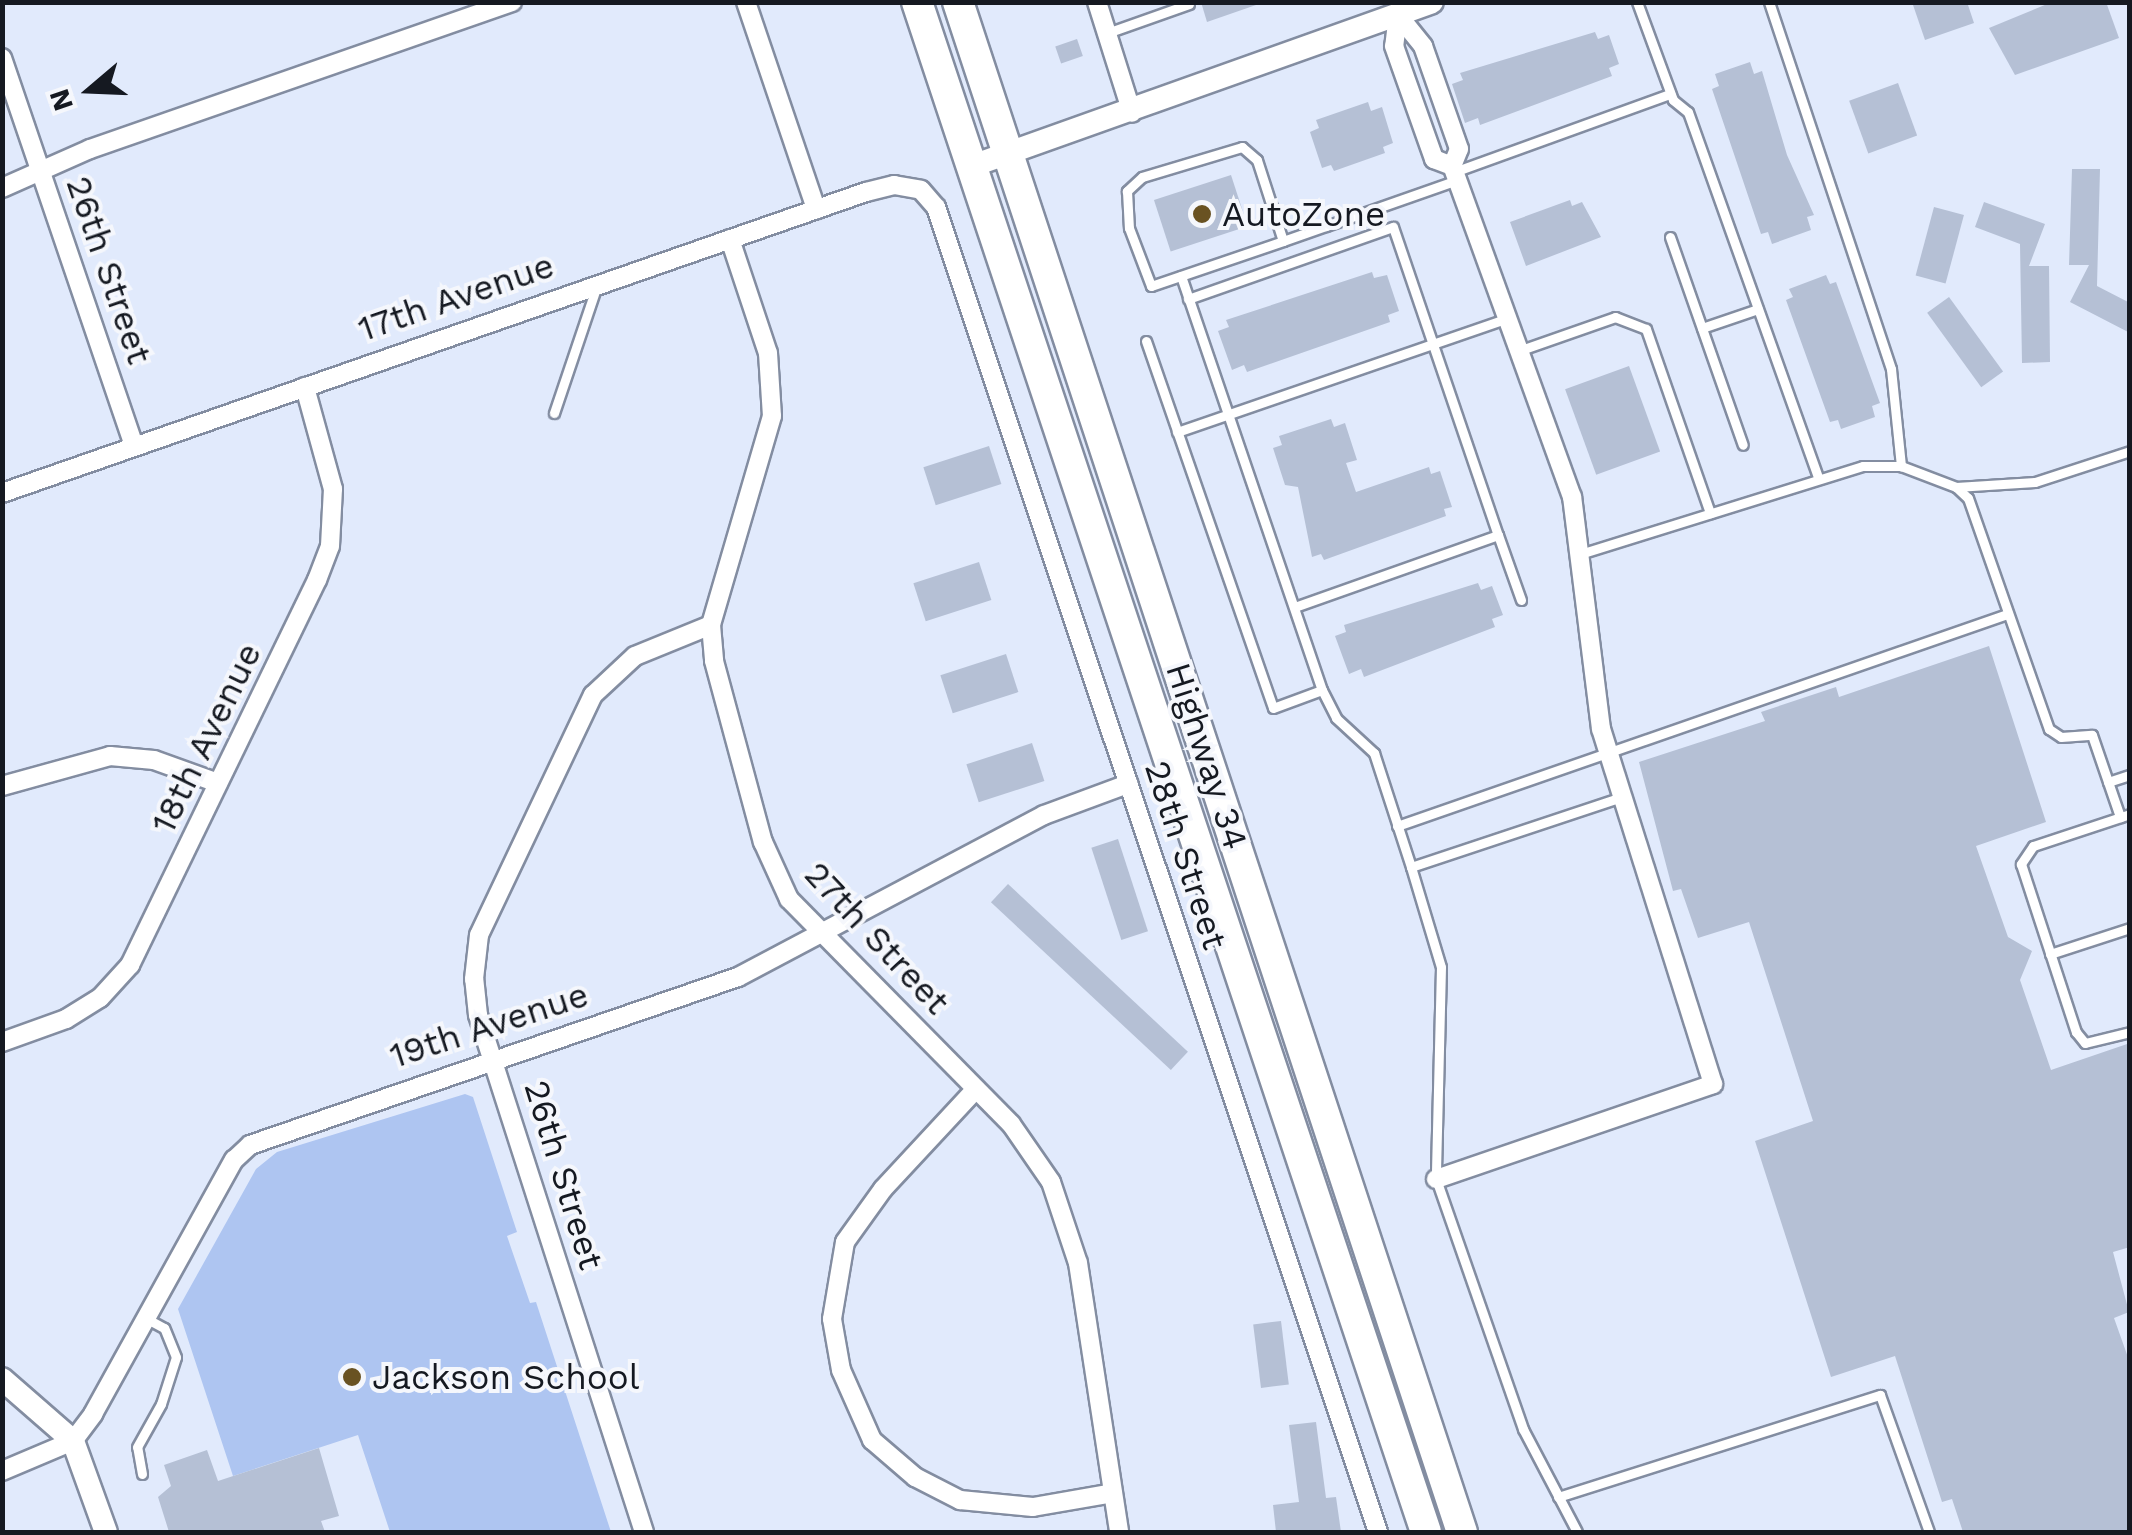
<!DOCTYPE html>
<html>
<head>
<meta charset="utf-8">
<style>
  body { margin:0 }
  #map { position:relative; width:2132px; height:1535px; overflow:hidden; background:#e1eafc; font-family:"Work Sans",sans-serif }
  div>[style] { position:absolute }
  [style*='--x'] { left:calc(var(--x)*1px); top:calc(var(--y)*1px); width:calc(var(--w)*1px); rotate:calc(var(--a)*1deg) }
  .green>* { inset:0; background:#aec5f1 }
  .building>* { inset:0; background:#b5c0d5; transform-origin:0 0 }
  .roads { filter:drop-shadow(2px 0 #838da1) drop-shadow(-2px 0 #838da1) drop-shadow(0 2px #838da1) drop-shadow(0 -2px #838da1) }
  .lane>* { height:9px; margin:-4.5px; padding:0 4.5px; transform-origin:4.5px; border-radius:4.5px; background:#fff }
  .street>* { height:18px; margin:-9px; padding:0 9px; transform-origin:9px; border-radius:9px; background:#fff }
  .secondary>* { height:22px; margin:-11px; padding:0 11px; transform-origin:11px; border-radius:11px; background:#fff }
  .highway>* { height:30px; margin:-15px; padding:0 15px; transform-origin:15px; border-radius:15px; background:#fff }
  .dots>* { width:28px; height:28px; translate:-50% -50%; box-sizing:border-box; border:5px solid #f5f7fc; border-radius:50% }
  span { translate:-50% -50%; white-space:nowrap; text-align:center; line-height:1.15; -webkit-text-stroke:8px #f5f7fc; paint-order:stroke }
  .poi-label { font-size:35px; color:#151921 }
  .left { translate:0 -50%; text-align:left }
  .street-label { font-size:35px; color:#151921 }
  .frame { position:absolute; inset:0; border:5px solid #151921; pointer-events:none }
  .north { position:absolute; left:40px; top:40px; width:100px; height:100px; -webkit-text-stroke:8px #f5f7fc; paint-order:stroke; rotate:251deg; font-size:28px; font-weight:700; line-height:40px; text-align:center; color:#151921 }
  .north::after { content:''; display:block; margin:auto; width:35px; height:45px; background:#151921; clip-path:polygon(50% 0,100% 100%,50% 72%,0 100%) }
</style>
</head>
<body>
<div id="map">
  <div class="green">
    <div style="clip-path:polygon(465px 1094px,473px 1097px,517px 1232px,507px 1236px,530px 1303px,536px 1302px,611px 1532px,390px 1532px,358px 1435px,233px 1476px,178px 1309px,256px 1169px,277px 1152px)"></div>
  </div>
  <div class="building">
    <div style="clip-path:polygon(1201px 2px,1256px 2px,1256px 5px,1207px 22px)"></div>
    <div style="clip-path:polygon(1912px 2px,1967px 2px,1974px 23px,1925px 40px)"></div>
    <div style="clip-path:polygon(2052px 2px,2106px 2px,2119px 38px,2015px 75px,1989px 28px)"></div>
    <div style="clip-path:polygon(1595px 32px,1598px 39px,1609px 35px,1619px 64px,1609px 68px,1612px 76px,1480px 125px,1478px 118px,1465px 123px,1452px 84px,1463px 80px,1460px 73px)"></div>
    <div style="left:1077px;top:39px;width:18px;height:23px;rotate:71deg"></div>
    <div style="clip-path:polygon(1750px 62px,1754px 74px,1762px 71px,1787px 155px,1814px 215px,1807px 217px,1811px 230px,1772px 244px,1768px 232px,1761px 234px,1712px 89px,1719px 86px,1715px 74px)"></div>
    <div style="left:1898px;top:83px;width:56px;height:52px;rotate:70deg"></div>
    <div style="clip-path:polygon(1368px 102px,1371px 111px,1382px 107px,1393px 143px,1383px 147px,1385px 153px,1334px 171px,1331px 165px,1322px 168px,1310px 132px,1319px 128px,1316px 120px)"></div>
    <div style="clip-path:polygon(2072px 169px,2100px 169px,2097px 286px,2130px 303px,2130px 333px,2070px 302px,2089px 265px,2069px 265px)"></div>
    <div style="left:1231px;top:175px;width:54px;height:81px;rotate:72deg"></div>
    <div style="clip-path:polygon(1570px 200px,1572px 206px,1582px 202px,1601px 237px,1526px 266px,1510px 222px)"></div>
    <div style="clip-path:polygon(1984px 202px,2045px 224px,2029px 266px,2049px 266px,2050px 362px,2022px 363px,2020px 244px,1975px 227px)"></div>
    <div style="left:1934px;top:207px;width:31px;height:71px;rotate:15deg"></div>
    <div style="clip-path:polygon(1372px 272px,1374px 278px,1387px 275px,1399px 311px,1388px 315px,1390px 322px,1247px 372px,1244px 365px,1232px 370px,1218px 331px,1229px 327px,1226px 320px)"></div>
    <div style="clip-path:polygon(1826px 275px,1830px 284px,1836px 282px,1880px 403px,1872px 406px,1875px 417px,1841px 429px,1838px 420px,1830px 422px,1786px 300px,1793px 297px,1789px 289px)"></div>
    <div style="left:1949px;top:297px;width:92px;height:27px;rotate:54deg"></div>
    <div style="left:1629px;top:366px;width:91px;height:68px;rotate:70deg"></div>
    <div style="clip-path:polygon(1331px 419px,1334px 427px,1345px 423px,1357px 460px,1346px 463px,1356px 492px,1429px 467px,1431px 474px,1440px 471px,1452px 507px,1444px 509px,1446px 516px,1324px 560px,1321px 554px,1312px 557px,1298px 487px,1285px 485px,1273px 448px,1282px 445px,1279px 436px)"></div>
    <div style="left:989px;top:446px;width:40px;height:69px;rotate:72deg"></div>
    <div style="left:979px;top:562px;width:40px;height:69px;rotate:72deg"></div>
    <div style="clip-path:polygon(1478px 583px,1481px 590px,1492px 586px,1503px 615px,1492px 619px,1495px 627px,1364px 677px,1361px 669px,1349px 674px,1335px 636px,1346px 632px,1344px 625px)"></div>
    <div style="clip-path:polygon(1989px 646px,2046px 822px,1976px 846px,2008px 937px,2032px 951px,2020px 980px,2051px 1070px,2130px 1043px,2130px 1247px,2113px 1252px,2129px 1312px,2114px 1318px,2130px 1363px,2130px 1532px,1963px 1532px,1952px 1499px,1942px 1502px,1895px 1356px,1831px 1377px,1755px 1141px,1813px 1121px,1749px 922px,1698px 938px,1681px 889px,1673px 891px,1639px 762px,1765px 721px,1761px 712px,1836px 687px,1839px 697px)"></div>
    <div style="left:1006px;top:654px;width:40px;height:69px;rotate:72deg"></div>
    <div style="left:1032px;top:743px;width:40px;height:69px;rotate:72deg"></div>
    <div style="left:1118px;top:839px;width:97px;height:28px;rotate:72deg"></div>
    <div style="left:1008px;top:884px;width:246px;height:25px;rotate:43deg"></div>
    <div style="left:1281px;top:1321px;width:64px;height:28px;rotate:83deg"></div>
    <div style="clip-path:polygon(1316px 1422px,1326px 1498px,1336px 1497px,1341px 1532px,1276px 1532px,1273px 1505px,1299px 1502px,1289px 1425px)"></div>
    <div style="clip-path:polygon(319px 1448px,339px 1516px,321px 1521px,325px 1532px,169px 1532px,158px 1497px,171px 1486px,164px 1465px,207px 1450px,218px 1481px)"></div>
  </div>
  <div class="roads">
    <div class="lane">
      <div style="--x:1637;--y:2;--w:104;--a:69.8"></div>
      <div style="--x:1673;--y:100;--w:19;--a:39"></div>
      <div style="--x:1688;--y:112;--w:388;--a:70.4"></div>
      <div style="--x:1769;--y:2;--w:387;--a:71.6"></div>
      <div style="--x:1891;--y:369;--w:98;--a:84.1"></div>
      <div style="--x:1107;--y:33;--w:87;--a:-19.5"></div>
      <div style="--x:1454;--y:172;--w:230;--a:-19.9"></div>
      <div style="--x:1670;--y:237;--w:220;--a:70.7"></div>
      <div style="--x:1283;--y:241;--w:85;--a:-107.8"></div>
      <div style="--x:1257;--y:160;--w:20;--a:-139"></div>
      <div style="--x:1242;--y:147;--w:104;--a:163.3"></div>
      <div style="--x:1142;--y:177;--w:21;--a:137"></div>
      <div style="--x:1127;--y:191;--w:37;--a:87"></div>
      <div style="--x:1129;--y:228;--w:62;--a:69.2"></div>
      <div style="--x:1151;--y:286;--w:139;--a:-18.8"></div>
      <div style="--x:1283;--y:241;--w:46;--a:-19.2"></div>
      <div style="--x:1326;--y:226;--w:139;--a:-19.3"></div>
      <div style="--x:1181;--y:276;--w:437;--a:71.2"></div>
      <div style="--x:1322;--y:690;--w:31;--a:63"></div>
      <div style="--x:1336;--y:718;--w:52;--a:42.6"></div>
      <div style="--x:1374;--y:753;--w:120;--a:72"></div>
      <div style="--x:1411;--y:867;--w:104;--a:73.3"></div>
      <div style="--x:1441;--y:967;--w:212;--a:91.4"></div>
      <div style="--x:1436;--y:1179;--w:265;--a:70.8"></div>
      <div style="--x:1523;--y:1429;--w:116;--a:62.3"></div>
      <div style="--x:1188;--y:299;--w:217;--a:-19.4"></div>
      <div style="--x:1393;--y:227;--w:325;--a:71.2"></div>
      <div style="--x:1498;--y:535;--w:215;--a:160.5"></div>
      <div style="--x:1702;--y:328;--w:59;--a:-18.7"></div>
      <div style="--x:1146;--y:341;--w:388;--a:70.9"></div>
      <div style="--x:1273;--y:708;--w:52;--a:-20.2"></div>
      <div style="--x:1521;--y:350;--w:100;--a:-19.3"></div>
      <div style="--x:1615;--y:317;--w:33;--a:21"></div>
      <div style="--x:1646;--y:329;--w:195;--a:70.8"></div>
      <div style="--x:554;--y:413;--w:132;--a:-71.4"></div>
      <div style="--x:1177;--y:432;--w:351;--a:-19"></div>
      <div style="--x:1956;--y:487;--w:79;--a:-3.6"></div>
      <div style="--x:2035;--y:482;--w:100;--a:-18.1"></div>
      <div style="--x:1498;--y:535;--w:69;--a:70.5"></div>
      <div style="--x:1580;--y:554;--w:296;--a:-17.3"></div>
      <div style="--x:1863;--y:466;--w:38;--a:0"></div>
      <div style="--x:1901;--y:466;--w:59;--a:20.9"></div>
      <div style="--x:1956;--y:487;--w:16;--a:43"></div>
      <div style="--x:1968;--y:498;--w:245;--a:70.7"></div>
      <div style="--x:2049;--y:729;--w:14;--a:34"></div>
      <div style="--x:2061;--y:737;--w:31;--a:-4"></div>
      <div style="--x:2092;--y:735;--w:87;--a:71.1"></div>
      <div style="--x:2108;--y:782;--w:23;--a:-18"></div>
      <div style="--x:2130;--y:814;--w:102;--a:161.7"></div>
      <div style="--x:2033;--y:846;--w:22;--a:124"></div>
      <div style="--x:2021;--y:864;--w:177;--a:71.9"></div>
      <div style="--x:2076;--y:1032;--w:14;--a:51"></div>
      <div style="--x:2085;--y:1043;--w:46;--a:-13.7"></div>
      <div style="--x:1397;--y:826;--w:646;--a:-19.16"></div>
      <div style="--x:1411;--y:867;--w:222;--a:-18.4"></div>
      <div style="--x:2050;--y:954;--w:84;--a:-18"></div>
      <div style="--x:142;--y:1474;--w:27;--a:-100"></div>
      <div style="--x:137;--y:1447;--w:49;--a:-60.8"></div>
      <div style="--x:161;--y:1404;--w:49;--a:-72.3"></div>
      <div style="--x:176;--y:1357;--w:31;--a:-112"></div>
      <div style="--x:164;--y:1328;--w:19;--a:-152"></div>
      <div style="--x:1558;--y:1497;--w:338;--a:-17.6"></div>
      <div style="--x:1880;--y:1395;--w:145;--a:70.3"></div>
    </div>
    <div class="street">
      <div style="--x:746;--y:2;--w:219;--a:71.3"></div>
      <div style="--x:1097;--y:2;--w:116;--a:72.5"></div>
      <div style="--x:1398;--y:15;--w:31;--a:97"></div>
      <div style="--x:1394;--y:46;--w:120;--a:70.5"></div>
      <div style="--x:1434;--y:159;--w:19;--a:21"></div>
      <div style="--x:1398;--y:15;--w:40;--a:51"></div>
      <div style="--x:1423;--y:46;--w:109;--a:70.7"></div>
      <div style="--x:1459;--y:149;--w:18;--a:112"></div>
      <div style="--x:2;--y:58;--w:410;--a:71.2"></div>
      <div style="--x:2;--y:188;--w:96;--a:-23.9"></div>
      <div style="--x:90;--y:149;--w:447;--a:-19.2"></div>
      <div style="--x:730;--y:239;--w:120;--a:71.6"></div>
      <div style="--x:768;--y:353;--w:63;--a:86.4"></div>
      <div style="--x:772;--y:416;--w:218;--a:106.3"></div>
      <div style="--x:711;--y:625;--w:36;--a:85"></div>
      <div style="--x:714;--y:661;--w:188;--a:74.9"></div>
      <div style="--x:763;--y:842;--w:63;--a:65.5"></div>
      <div style="--x:789;--y:899;--w:316;--a:45.4"></div>
      <div style="--x:1011;--y:1124;--w:70;--a:55.4"></div>
      <div style="--x:1051;--y:1182;--w:85;--a:71.6"></div>
      <div style="--x:1078;--y:1263;--w:272;--a:81.3"></div>
      <div style="--x:2;--y:493;--w:915;--a:-19.21"></div>
      <div style="--x:866;--y:192;--w:29;--a:-14"></div>
      <div style="--x:894;--y:185;--w:27;--a:10"></div>
      <div style="--x:921;--y:190;--w:23;--a:49"></div>
      <div style="--x:936;--y:207;--w:1397;--a:71.55"></div>
      <div style="--x:2;--y:786;--w:112;--a:-15.5"></div>
      <div style="--x:110;--y:756;--w:44;--a:5.2"></div>
      <div style="--x:154;--y:760;--w:68;--a:19.8"></div>
      <div style="--x:2;--y:1042;--w:68;--a:-19.8"></div>
      <div style="--x:66;--y:1019;--w:40;--a:-32"></div>
      <div style="--x:100;--y:998;--w:45;--a:-47.7"></div>
      <div style="--x:130;--y:965;--w:428;--a:-64.1"></div>
      <div style="--x:317;--y:580;--w:36;--a:-69"></div>
      <div style="--x:330;--y:546;--w:57;--a:-87"></div>
      <div style="--x:333;--y:489;--w:106;--a:-105.4"></div>
      <div style="--x:975;--y:1090;--w:135;--a:132.9"></div>
      <div style="--x:883;--y:1189;--w:65;--a:125.6"></div>
      <div style="--x:845;--y:1242;--w:78;--a:99.6"></div>
      <div style="--x:832;--y:1319;--w:52;--a:80"></div>
      <div style="--x:841;--y:1370;--w:77;--a:66.1"></div>
      <div style="--x:872;--y:1440;--w:57;--a:40.7"></div>
      <div style="--x:915;--y:1477;--w:51;--a:27.1"></div>
      <div style="--x:960;--y:1500;--w:73;--a:5.5"></div>
      <div style="--x:1033;--y:1507;--w:81;--a:-9.9"></div>
      <div style="--x:1436;--y:1179;--w:293;--a:-18.9"></div>
      <div style="--x:1713;--y:1084;--w:372;--a:-107.5"></div>
      <div style="--x:1601;--y:729;--w:234;--a:-97.1"></div>
      <div style="--x:1572;--y:497;--w:352;--a:-109.9"></div>
      <div style="--x:2;--y:1471;--w:77;--a:-22.9"></div>
      <div style="--x:73;--y:1441;--w:34;--a:-53"></div>
      <div style="--x:93;--y:1414;--w:291;--a:-61"></div>
      <div style="--x:234;--y:1160;--w:22;--a:-43"></div>
      <div style="--x:250;--y:1145;--w:516;--a:-19"></div>
      <div style="--x:738;--y:977;--w:346;--a:-27.9"></div>
      <div style="--x:1044;--y:815;--w:90;--a:-20.3"></div>
      <div style="--x:644;--y:1532;--w:543;--a:-107.8"></div>
      <div style="--x:478;--y:1015;--w:36;--a:-96"></div>
      <div style="--x:474;--y:979;--w:44;--a:-83.5"></div>
      <div style="--x:479;--y:935;--w:266;--a:-64.6"></div>
      <div style="--x:593;--y:695;--w:57;--a:-42.9"></div>
      <div style="--x:635;--y:656;--w:82;--a:-22.2"></div>
    </div>
    <div class="secondary">
      <div style="--x:972;--y:166;--w:488;--a:-19.6"></div>
      <div style="--x:2;--y:1379;--w:94;--a:41.1"></div>
      <div style="--x:73;--y:1441;--w:97;--a:70.1"></div>
    </div>
    <div class="highway">
      <div style="--x:917;--y:2;--w:1612;--a:71.6"></div>
      <div style="--x:958;--y:2;--w:1611;--a:71.77"></div>
    </div>
  </div>
  <div class="dots">
    <div style="left:1202px;top:214px;background:#695222"></div>
    <div style="left:352px;top:1377px;background:#695222"></div>
  </div>
  <div class="poi-label">
    <span class="left" style="left:1222px;top:214px">AutoZone</span>
    <span class="left" style="left:372px;top:1377px">Jackson School</span>
  </div>
  <div class="street-label">
    <span style="left:109px;top:270px;rotate:71deg">26th Street</span>
    <span style="left:456px;top:297px;rotate:-19deg">17th Avenue</span>
    <span style="left:206px;top:738px;rotate:-64deg">18th Avenue</span>
    <span style="left:1207px;top:756px;rotate:72deg">Highway 34</span>
    <span style="left:1186px;top:855px;rotate:72deg">28th Street</span>
    <span style="left:877px;top:938px;rotate:47deg">27th Street</span>
    <span style="left:489px;top:1025px;rotate:-18deg">19th Avenue</span>
    <span style="left:564px;top:1175px;rotate:73deg">26th Street</span>
  </div>
  <div class="frame"></div>
  <div class="north">N</div>
</div>
</body>
</html>
